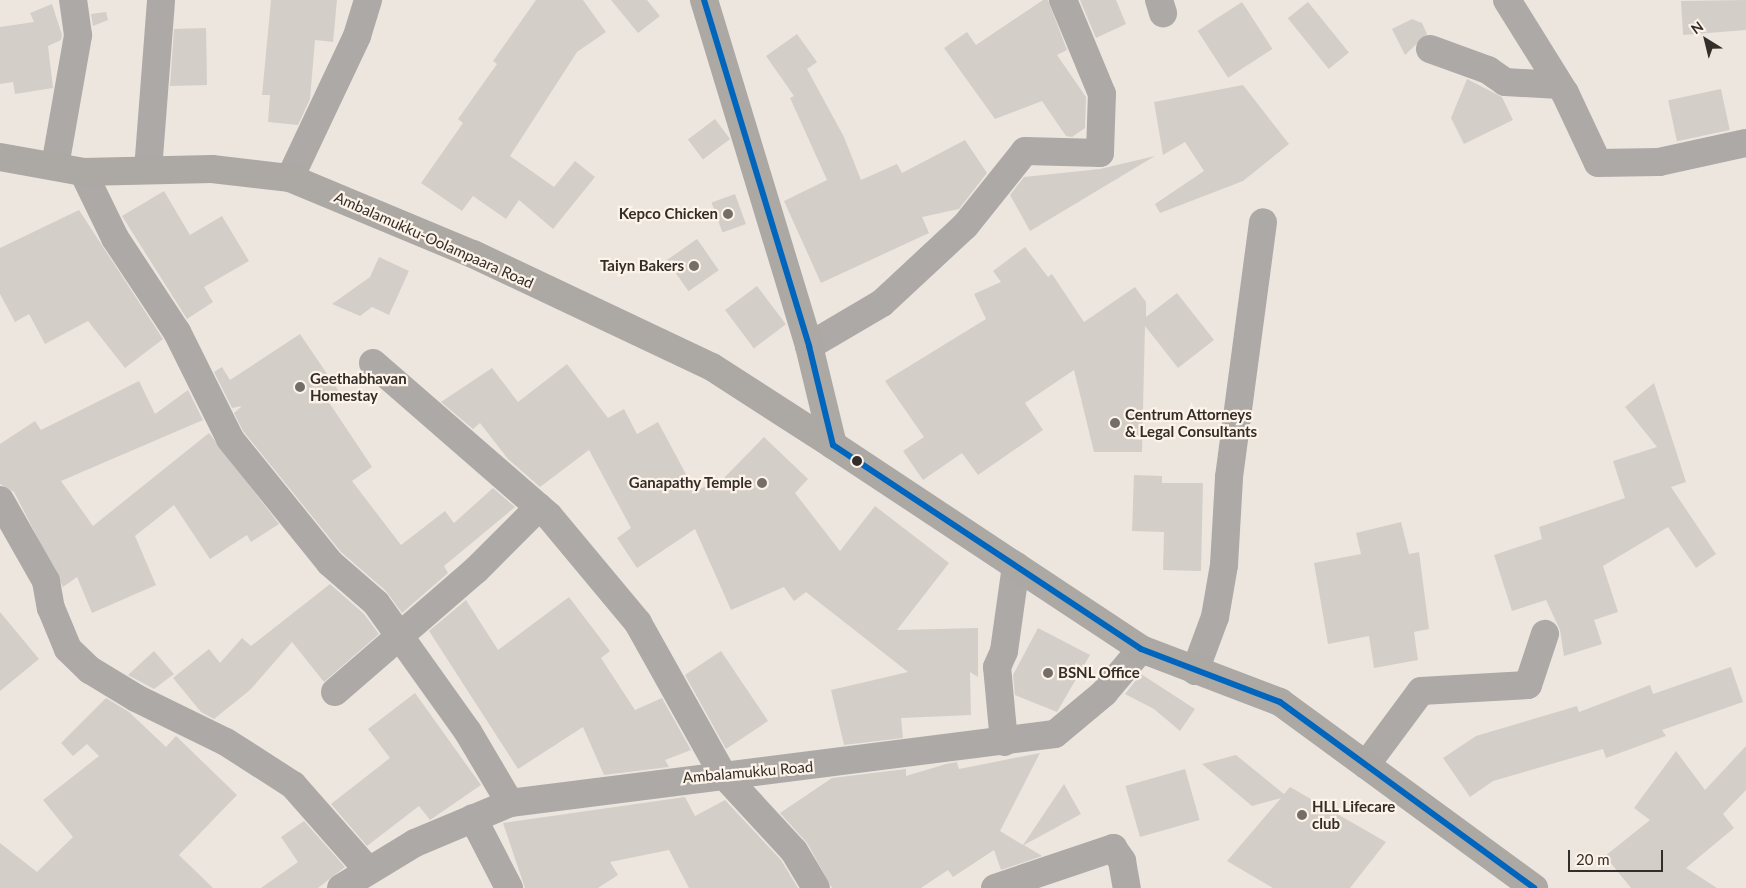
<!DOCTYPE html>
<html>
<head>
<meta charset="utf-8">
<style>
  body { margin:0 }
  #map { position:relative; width:1746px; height:888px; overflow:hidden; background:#ede6df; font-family:Lato,sans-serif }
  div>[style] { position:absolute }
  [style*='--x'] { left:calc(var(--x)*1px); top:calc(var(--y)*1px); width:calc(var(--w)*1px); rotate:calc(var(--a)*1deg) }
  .building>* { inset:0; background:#d4cec9; transform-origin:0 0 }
  .street>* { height:28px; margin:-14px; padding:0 14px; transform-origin:14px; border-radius:14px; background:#aca9a7 }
  .secondary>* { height:28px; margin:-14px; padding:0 14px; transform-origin:14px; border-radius:14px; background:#aca8a4 }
  .bus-1>* { height:6px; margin:-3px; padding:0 3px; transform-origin:3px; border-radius:3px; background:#0065bd }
  .dots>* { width:14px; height:14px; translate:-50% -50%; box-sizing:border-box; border:2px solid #fef3e9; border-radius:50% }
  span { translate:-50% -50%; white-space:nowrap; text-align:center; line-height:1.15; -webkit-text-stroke:4.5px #fef3e9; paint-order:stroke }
  .poi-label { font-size:15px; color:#332e29; font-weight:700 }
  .right { translate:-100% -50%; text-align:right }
  .left { translate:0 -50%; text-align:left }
  .street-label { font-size:15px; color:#332e29 }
  .north { position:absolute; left:1681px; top:15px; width:50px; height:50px; -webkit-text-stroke:4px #fef3e9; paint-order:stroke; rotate:324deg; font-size:14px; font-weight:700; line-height:20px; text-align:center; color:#332e29 }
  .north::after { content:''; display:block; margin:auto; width:18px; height:22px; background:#332e29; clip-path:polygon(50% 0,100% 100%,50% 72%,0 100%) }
  .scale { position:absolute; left:1568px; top:850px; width:95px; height:22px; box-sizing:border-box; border:2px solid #332e29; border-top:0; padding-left:6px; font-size:15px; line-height:18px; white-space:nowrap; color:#332e29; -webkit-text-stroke:4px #fef3e9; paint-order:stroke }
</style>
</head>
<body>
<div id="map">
  <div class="building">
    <div style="clip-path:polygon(271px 0,337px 0,333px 42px,315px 40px,310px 99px,298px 125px,268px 122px,270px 95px,262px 95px)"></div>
    <div style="clip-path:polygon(536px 0,583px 0,606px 32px,577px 52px,510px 156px,554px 187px,575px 161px,595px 177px,553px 229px,519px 200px,506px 219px,473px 196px,462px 211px,421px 183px,463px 123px,458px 119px,497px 64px,493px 61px)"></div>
    <div style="clip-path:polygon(611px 0,647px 0,660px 16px,638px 33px)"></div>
    <div style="clip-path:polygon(1043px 0,1048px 0,1067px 50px,1057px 55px,1086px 97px,1085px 128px,1072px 137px,1066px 136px,1042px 101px,995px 119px,944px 48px,967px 32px,976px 45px)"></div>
    <div style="clip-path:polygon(1080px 0,1116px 0,1126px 24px,1096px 38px)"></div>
    <div style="clip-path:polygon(1746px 0,1746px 30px,1683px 35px,1681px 1px)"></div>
    <div style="left:1242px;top:2px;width:56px;height:53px;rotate:57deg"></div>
    <div style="left:1308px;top:2px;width:65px;height:26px;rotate:51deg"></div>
    <div style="clip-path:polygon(52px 4px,62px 35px,61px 40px,48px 46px,53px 88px,15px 94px,13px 82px,0 84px,0 27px,34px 22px,30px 13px)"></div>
    <div style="clip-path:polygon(106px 12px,108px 20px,93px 26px,91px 14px)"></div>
    <div style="clip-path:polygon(1412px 19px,1422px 23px,1427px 34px,1405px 55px,1392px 29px)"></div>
    <div style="clip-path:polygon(206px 28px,207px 85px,170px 86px,174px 29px)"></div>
    <div style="clip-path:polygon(797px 34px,817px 62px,807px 69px,844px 137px,861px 180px,897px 164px,902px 173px,965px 140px,987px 173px,959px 209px,922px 217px,929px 233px,821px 283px,784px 201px,827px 180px,790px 98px,794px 96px,766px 56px)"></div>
    <div style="clip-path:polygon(1467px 79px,1502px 97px,1513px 120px,1464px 144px,1451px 118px)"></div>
    <div style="clip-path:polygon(1243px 85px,1289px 144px,1243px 181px,1160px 213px,1155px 204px,1204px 171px,1185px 142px,1163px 155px,1154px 102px)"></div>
    <div style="left:1721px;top:89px;width:42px;height:54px;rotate:78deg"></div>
    <div style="left:715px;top:119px;width:25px;height:34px;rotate:53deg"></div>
    <div style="clip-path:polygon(1155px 156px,1030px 231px,1010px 195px,1024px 177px,1100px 169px)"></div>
    <div style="clip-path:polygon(164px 191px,190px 235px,222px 216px,249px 261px,204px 287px,213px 302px,187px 319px,122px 216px)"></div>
    <div style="left:735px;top:194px;width:32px;height:25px;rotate:70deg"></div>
    <div style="clip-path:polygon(79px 210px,163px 339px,125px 368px,88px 321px,45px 344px,29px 314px,15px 322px,0 294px,0 248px)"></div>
    <div style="left:697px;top:239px;width:38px;height:37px;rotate:55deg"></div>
    <div style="clip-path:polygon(1025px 247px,1048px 277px,1052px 274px,1084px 322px,1135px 287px,1146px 302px,1146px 317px,1177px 293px,1214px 340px,1178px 368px,1145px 326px,1142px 452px,1094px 452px,1074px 370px,1025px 403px,1043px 430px,978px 475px,962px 453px,923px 480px,903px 451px,924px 437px,885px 381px,986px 319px,974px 294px,1001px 282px,993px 271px)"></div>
    <div style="clip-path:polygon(379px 257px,409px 271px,389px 315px,372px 307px,360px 316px,332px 304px,370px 277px)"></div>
    <div style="left:757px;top:286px;width:48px;height:40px;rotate:53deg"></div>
    <div style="clip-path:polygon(300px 334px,338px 390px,326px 398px,372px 467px,352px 481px,401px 545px,445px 511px,454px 523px,493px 488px,515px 507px,444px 566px,448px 573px,402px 613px,386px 591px,341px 552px,243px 431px,234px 413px,242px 406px,232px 408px,214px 372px,222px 367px,230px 380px)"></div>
    <div style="clip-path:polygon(567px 364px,608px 418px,624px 409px,637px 434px,658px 422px,695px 491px,723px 479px,764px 437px,808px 479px,795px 493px,840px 551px,875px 506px,949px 563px,897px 630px,978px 628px,978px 677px,970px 672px,971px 715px,901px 718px,903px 738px,844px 745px,831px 690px,908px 672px,806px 592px,794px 601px,784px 587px,731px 610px,695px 529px,637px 568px,617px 538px,631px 528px,589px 450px,540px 487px,508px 459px,480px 423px,473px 429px,441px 402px,492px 368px,518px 402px)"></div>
    <div style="clip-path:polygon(139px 381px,155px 414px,188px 390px,203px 420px,61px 481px,93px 526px,209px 433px,279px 524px,251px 542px,247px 535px,210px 559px,174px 505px,135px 536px,156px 585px,92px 613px,77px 577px,63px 587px,14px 492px,0 484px,0 444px,35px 421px,41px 430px)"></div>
    <div style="clip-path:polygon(1654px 383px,1686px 482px,1671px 487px,1716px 554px,1696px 568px,1668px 527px,1603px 566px,1618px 612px,1594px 620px,1602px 644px,1564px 656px,1560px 630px,1546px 600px,1512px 611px,1494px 555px,1542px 539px,1539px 527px,1625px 498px,1613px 461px,1657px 447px,1625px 407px)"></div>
    <div style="clip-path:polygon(1134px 475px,1162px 476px,1162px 483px,1203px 483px,1201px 571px,1163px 570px,1164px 532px,1132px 531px)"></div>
    <div style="clip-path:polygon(1401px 522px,1409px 554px,1419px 552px,1429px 629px,1414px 632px,1418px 660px,1374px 668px,1369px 636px,1328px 644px,1314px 563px,1361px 554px,1356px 533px)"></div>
    <div style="clip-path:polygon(330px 584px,364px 614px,379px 634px,324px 682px,292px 642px,250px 690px,214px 719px,201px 712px,173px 678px,209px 649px,220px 663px,242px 638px,251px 646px)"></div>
    <div style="clip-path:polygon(569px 597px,610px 651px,601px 658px,635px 710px,662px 698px,691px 750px,665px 760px,669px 767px,604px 775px,583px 727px,518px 769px,429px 631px,466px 600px,498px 650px)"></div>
    <div style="clip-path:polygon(0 612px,39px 659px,0 691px)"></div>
    <div style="clip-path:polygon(1038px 628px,1090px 655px,1057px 712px,1015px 695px,1013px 675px)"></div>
    <div style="clip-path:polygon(154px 651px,174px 674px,154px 689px,128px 675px)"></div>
    <div style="clip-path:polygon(721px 651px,768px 721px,726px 749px,685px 675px)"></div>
    <div style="clip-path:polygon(1731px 667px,1743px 702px,1662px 730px,1666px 736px,1606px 758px,1603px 749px,1493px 781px,1470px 797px,1443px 758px,1476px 736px,1577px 706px,1579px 712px,1650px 685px,1653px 694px)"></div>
    <div style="clip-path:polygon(1141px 674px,1195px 709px,1180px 731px,1154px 709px,1125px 694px)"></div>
    <div style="clip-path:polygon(415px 693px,481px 785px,430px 820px,419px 806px,367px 846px,331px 804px,390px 758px,368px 729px)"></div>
    <div style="clip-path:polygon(106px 698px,129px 712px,166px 747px,176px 736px,237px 795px,179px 855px,213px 888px,0 888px,0 843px,37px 872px,73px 837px,43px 800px,99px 756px,87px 744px,73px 756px,61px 743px)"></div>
    <div style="clip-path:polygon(1746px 746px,1746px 790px,1723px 814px,1734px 828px,1686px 868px,1717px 888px,1631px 888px,1605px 856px,1650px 820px,1634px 808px,1676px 751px,1705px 790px)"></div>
    <div style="clip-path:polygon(1040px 753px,1000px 831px,1023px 845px,1064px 784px,1081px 814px,1024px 845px,1042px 856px,1001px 870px,994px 850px,953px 877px,948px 870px,921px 888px,832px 888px,807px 843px,780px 813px,832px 778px,906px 769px,906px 776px,946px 764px,957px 762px,959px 769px)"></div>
    <div style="clip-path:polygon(1236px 755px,1284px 794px,1290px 787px,1386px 842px,1350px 888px,1273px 888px,1227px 861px,1281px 798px,1252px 806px,1202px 764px)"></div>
    <div style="left:1185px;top:769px;width:53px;height:62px;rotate:74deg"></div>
    <div style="clip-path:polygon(685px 797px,695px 816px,725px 800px,781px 860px,798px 888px,689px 888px,669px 850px,610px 862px,618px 875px,598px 888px,525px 888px,503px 823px)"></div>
    <div style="clip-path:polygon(304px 821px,345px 867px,318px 888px,261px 888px,298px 862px,281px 837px)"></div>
  </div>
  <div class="street">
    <div style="--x:1159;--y:0;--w:14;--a:73"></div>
    <div style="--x:1507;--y:0;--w:110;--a:58.1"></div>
    <div style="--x:1565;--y:93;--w:77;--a:64.8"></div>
    <div style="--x:1598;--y:163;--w:61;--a:-0.9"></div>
    <div style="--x:1659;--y:162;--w:89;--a:-12.3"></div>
    <div style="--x:1430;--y:49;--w:62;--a:19.9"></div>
    <div style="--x:1488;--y:70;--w:21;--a:35"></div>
    <div style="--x:1505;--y:82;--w:54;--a:3.2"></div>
    <div style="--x:55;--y:166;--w:133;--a:-80"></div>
    <div style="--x:78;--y:35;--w:35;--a:-98"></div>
    <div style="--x:148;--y:170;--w:170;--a:-85.6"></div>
    <div style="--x:83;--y:172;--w:73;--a:64.1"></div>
    <div style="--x:115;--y:238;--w:113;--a:56.6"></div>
    <div style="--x:177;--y:332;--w:119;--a:63.6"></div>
    <div style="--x:230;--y:439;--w:159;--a:51.1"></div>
    <div style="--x:330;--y:563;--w:61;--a:41"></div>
    <div style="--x:376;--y:603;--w:158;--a:54.5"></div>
    <div style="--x:468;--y:732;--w:82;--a:59.4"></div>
    <div style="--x:290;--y:178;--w:157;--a:-64.7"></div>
    <div style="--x:357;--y:36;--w:38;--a:-73"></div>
    <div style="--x:809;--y:346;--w:85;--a:-30.5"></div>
    <div style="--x:882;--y:303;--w:113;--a:-42.9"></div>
    <div style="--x:965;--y:226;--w:96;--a:-51.3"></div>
    <div style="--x:1025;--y:151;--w:75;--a:1.5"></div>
    <div style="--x:1100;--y:153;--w:59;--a:-88.1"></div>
    <div style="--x:1102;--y:94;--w:102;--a:-112.5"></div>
    <div style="--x:373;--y:363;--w:233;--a:41"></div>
    <div style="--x:549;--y:516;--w:139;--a:50.2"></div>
    <div style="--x:638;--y:623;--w:172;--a:60.8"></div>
    <div style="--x:722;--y:773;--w:106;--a:47.3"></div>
    <div style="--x:794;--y:851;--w:43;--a:59.3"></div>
    <div style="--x:0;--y:500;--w:93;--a:60.4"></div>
    <div style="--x:46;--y:581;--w:27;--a:80"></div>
    <div style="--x:51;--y:608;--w:44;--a:67.5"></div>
    <div style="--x:68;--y:649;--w:30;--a:44"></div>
    <div style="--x:90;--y:670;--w:54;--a:31.3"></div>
    <div style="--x:136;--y:698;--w:100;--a:26.1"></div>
    <div style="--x:226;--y:742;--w:80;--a:32.7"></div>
    <div style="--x:293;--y:785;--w:112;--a:48.6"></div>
    <div style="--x:1195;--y:671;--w:58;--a:-69.7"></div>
    <div style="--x:1215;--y:617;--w:53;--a:-80.2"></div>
    <div style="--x:1224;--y:565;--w:88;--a:-86.7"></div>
    <div style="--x:1229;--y:477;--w:257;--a:-82.4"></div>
    <div style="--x:335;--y:692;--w:186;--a:-40.9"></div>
    <div style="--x:476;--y:570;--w:89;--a:-45"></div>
    <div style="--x:1004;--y:742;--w:75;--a:-95.3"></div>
    <div style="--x:997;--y:667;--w:17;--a:-66"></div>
    <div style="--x:1004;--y:651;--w:86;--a:-82"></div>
    <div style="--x:1366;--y:765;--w:92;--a:-53.4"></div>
    <div style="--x:1421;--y:691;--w:107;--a:-3.2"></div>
    <div style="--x:1528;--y:685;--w:54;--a:-71.6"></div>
    <div style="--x:473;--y:818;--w:79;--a:62.8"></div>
    <div style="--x:341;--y:888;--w:87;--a:-31.3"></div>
    <div style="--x:415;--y:843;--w:103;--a:-22.8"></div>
    <div style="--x:510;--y:803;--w:549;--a:-7.22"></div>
    <div style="--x:1055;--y:734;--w:64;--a:-39.9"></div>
    <div style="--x:1104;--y:693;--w:57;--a:-49.9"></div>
    <div style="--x:995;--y:888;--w:125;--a:-18.7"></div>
    <div style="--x:1113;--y:848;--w:16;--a:55"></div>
    <div style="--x:1122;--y:861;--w:27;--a:80"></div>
  </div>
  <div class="secondary">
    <div style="--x:704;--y:0;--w:362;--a:73.1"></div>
    <div style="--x:809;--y:346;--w:102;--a:76.4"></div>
    <div style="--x:833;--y:445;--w:369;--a:33.5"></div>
    <div style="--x:1141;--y:649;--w:149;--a:20.9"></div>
    <div style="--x:1280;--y:702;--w:315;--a:36.2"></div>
    <div style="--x:0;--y:157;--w:84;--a:10.2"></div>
    <div style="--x:83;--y:172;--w:129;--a:-1.3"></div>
    <div style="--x:212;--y:169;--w:79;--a:6.6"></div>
    <div style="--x:290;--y:178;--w:198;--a:22.6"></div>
    <div style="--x:473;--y:254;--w:264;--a:25.3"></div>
    <div style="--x:712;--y:367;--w:144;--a:32.8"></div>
  </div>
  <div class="bus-1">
    <div style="--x:704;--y:0;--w:362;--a:73.1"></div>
    <div style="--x:809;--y:346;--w:102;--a:76.4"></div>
    <div style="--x:833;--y:445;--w:369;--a:33.5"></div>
    <div style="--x:1141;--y:649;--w:149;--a:20.9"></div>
    <div style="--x:1280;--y:702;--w:315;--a:36.2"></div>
  </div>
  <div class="dots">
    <div style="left:728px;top:214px;background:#746e69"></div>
    <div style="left:694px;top:266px;background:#746e69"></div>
    <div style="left:300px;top:387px;background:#746e69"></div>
    <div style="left:1115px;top:423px;background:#746e69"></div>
    <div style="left:857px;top:461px;background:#332e29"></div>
    <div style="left:762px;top:483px;background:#746e69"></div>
    <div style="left:1048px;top:673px;background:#746e69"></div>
    <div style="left:1302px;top:815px;background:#746e69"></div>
  </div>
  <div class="poi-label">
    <span class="right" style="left:718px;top:214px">Kepco Chicken</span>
    <span class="right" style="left:684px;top:266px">Taiyn Bakers</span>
    <span class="left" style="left:310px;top:387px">Geethabhavan<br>Homestay</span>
    <span class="left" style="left:1125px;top:423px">Centrum Attorneys<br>&amp; Legal Consultants</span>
    <span class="right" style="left:752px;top:483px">Ganapathy Temple</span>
    <span class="left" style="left:1058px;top:673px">BSNL Office</span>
    <span class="left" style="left:1312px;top:815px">HLL Lifecare<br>club</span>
  </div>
  <div class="street-label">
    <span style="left:434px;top:240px;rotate:24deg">Ambalamukku-Oolampaara Road</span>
    <span style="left:748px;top:772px;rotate:-5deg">Ambalamukku Road</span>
  </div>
  <div class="north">N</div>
  <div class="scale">20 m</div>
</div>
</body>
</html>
